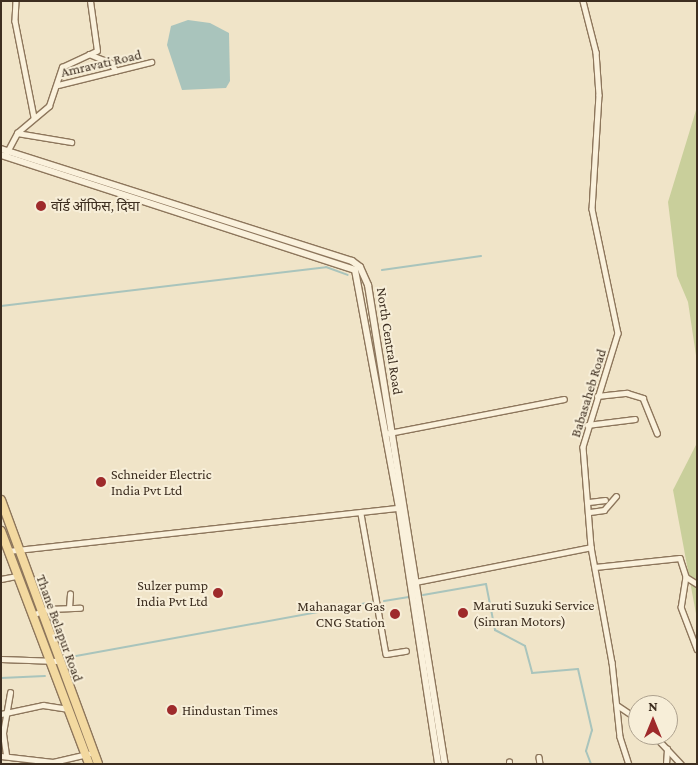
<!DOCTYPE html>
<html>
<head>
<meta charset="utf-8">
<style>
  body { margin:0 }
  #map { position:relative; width:698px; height:765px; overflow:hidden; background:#f0e4c8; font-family:"Crimson Pro","Noto Sans Devanagari",serif }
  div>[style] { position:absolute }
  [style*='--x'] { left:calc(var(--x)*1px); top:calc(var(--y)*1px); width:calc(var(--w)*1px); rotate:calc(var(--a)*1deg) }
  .green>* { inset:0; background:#c9cf9b }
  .water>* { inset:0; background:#a9c4bc }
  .stream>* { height:2px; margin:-1px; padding:0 1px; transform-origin:1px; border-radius:1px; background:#a9c4bc }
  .roads { filter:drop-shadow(1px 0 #8d765c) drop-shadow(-1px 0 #8d765c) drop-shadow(0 1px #8d765c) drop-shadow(0 -1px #8d765c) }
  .minor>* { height:4.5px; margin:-2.25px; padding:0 2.25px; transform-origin:2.25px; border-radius:2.25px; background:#faf1dc }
  .secondary>* { height:6px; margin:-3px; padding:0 3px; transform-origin:3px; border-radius:3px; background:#faf1dc }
  .primary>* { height:8px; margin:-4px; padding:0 4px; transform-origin:4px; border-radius:4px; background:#f3d9a0 }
  .dots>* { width:14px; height:14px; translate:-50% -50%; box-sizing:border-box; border:2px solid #f7eed8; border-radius:50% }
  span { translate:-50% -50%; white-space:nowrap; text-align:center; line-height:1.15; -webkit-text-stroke:4px #f7eed8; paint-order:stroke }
  .street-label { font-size:14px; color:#3d2e20 }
  .poi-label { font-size:14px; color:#3d2e20 }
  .left { translate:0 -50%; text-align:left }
  .right { translate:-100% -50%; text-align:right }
  .frame { position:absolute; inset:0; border:2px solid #3d2e20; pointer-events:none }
  .north { position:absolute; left:628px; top:695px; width:50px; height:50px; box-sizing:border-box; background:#f7eed8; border:1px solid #ada18e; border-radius:50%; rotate:0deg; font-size:14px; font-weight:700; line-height:20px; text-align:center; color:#3d2e20 }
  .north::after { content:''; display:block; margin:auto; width:18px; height:22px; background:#9e2a2b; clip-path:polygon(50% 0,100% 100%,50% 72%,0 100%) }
</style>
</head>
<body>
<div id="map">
  <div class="green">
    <div style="clip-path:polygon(697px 107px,697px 362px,688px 302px,677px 276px,668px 202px)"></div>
    <div style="clip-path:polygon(697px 443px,697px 619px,673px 490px)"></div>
  </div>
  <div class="water">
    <div style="clip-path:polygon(188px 20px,210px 23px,229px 33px,230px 81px,226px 88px,182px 90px,167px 45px,171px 26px)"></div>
  </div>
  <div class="stream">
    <div style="--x:382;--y:270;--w:100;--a:-8"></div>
    <div style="--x:1;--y:306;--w:327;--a:-6.8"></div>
    <div style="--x:326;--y:267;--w:23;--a:20"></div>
    <div style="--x:423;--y:595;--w:64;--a:-9.9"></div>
    <div style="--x:486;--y:584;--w:47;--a:78.9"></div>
    <div style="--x:495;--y:630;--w:34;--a:28"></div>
    <div style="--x:525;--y:646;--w:28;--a:75"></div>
    <div style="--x:532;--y:673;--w:46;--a:-5"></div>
    <div style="--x:578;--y:669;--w:63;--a:77.1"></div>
    <div style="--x:592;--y:730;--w:22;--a:106"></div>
    <div style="--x:586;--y:751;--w:14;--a:69"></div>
    <div style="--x:384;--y:601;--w:25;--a:-9"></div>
    <div style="--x:65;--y:658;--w:314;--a:-10.3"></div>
    <div style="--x:1;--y:678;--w:44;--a:-2.6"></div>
  </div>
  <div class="roads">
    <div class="minor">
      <div style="--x:16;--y:1;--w:20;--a:93"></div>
      <div style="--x:15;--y:21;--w:98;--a:78.8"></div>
      <div style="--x:583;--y:1;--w:53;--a:75.7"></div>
      <div style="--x:596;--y:52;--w:43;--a:86"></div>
      <div style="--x:599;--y:95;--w:114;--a:93.5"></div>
      <div style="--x:592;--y:209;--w:127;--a:78.2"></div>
      <div style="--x:618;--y:333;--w:119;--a:107.1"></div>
      <div style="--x:583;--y:447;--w:100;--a:85.4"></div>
      <div style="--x:591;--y:547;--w:117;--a:79.7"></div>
      <div style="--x:612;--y:662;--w:75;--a:83.9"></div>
      <div style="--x:620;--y:737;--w:28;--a:72"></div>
      <div style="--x:89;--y:54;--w:24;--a:22"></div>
      <div style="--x:111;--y:63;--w:9;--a:58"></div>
      <div style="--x:58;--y:85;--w:96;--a:-13.9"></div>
      <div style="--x:17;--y:133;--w:55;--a:9.5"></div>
      <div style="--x:6;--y:154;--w:24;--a:-62"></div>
      <div style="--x:17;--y:133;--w:42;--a:-40.2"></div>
      <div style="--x:49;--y:106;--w:41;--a:-71.6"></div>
      <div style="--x:62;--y:67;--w:38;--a:-25"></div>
      <div style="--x:97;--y:51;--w:50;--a:-98"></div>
      <div style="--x:597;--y:396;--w:30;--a:-6"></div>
      <div style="--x:627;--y:393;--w:17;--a:17"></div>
      <div style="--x:643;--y:398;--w:38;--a:68"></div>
      <div style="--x:587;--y:425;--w:48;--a:-7.1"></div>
      <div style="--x:389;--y:433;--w:178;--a:-11"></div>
      <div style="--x:589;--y:502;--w:16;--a:-7"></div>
      <div style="--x:590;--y:512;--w:14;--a:-8"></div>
      <div style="--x:604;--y:510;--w:18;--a:-49"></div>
      <div style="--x:361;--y:514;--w:142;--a:79.9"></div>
      <div style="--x:386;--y:654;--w:20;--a:-9"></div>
      <div style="--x:8;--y:551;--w:393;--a:-6.3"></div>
      <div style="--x:595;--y:567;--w:85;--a:-6"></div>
      <div style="--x:680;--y:558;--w:20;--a:72"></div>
      <div style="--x:686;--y:577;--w:30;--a:99"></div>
      <div style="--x:681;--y:607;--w:45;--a:69.1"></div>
      <div style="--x:686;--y:577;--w:13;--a:32"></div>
      <div style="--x:1;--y:579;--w:16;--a:-11"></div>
      <div style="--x:415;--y:582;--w:179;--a:-11.2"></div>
      <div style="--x:69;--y:608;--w:14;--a:-86"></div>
      <div style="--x:32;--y:615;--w:17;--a:-21"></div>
      <div style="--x:48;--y:609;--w:32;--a:-2"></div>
      <div style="--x:1;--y:659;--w:56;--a:2"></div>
      <div style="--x:617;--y:705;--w:25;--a:34"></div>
      <div style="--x:1;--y:714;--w:43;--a:-12.1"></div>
      <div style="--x:43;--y:705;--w:24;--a:9"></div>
      <div style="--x:654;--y:735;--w:40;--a:47"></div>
      <div style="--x:6;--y:755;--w:22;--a:-98"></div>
      <div style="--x:3;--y:733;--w:41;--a:-80.1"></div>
      <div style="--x:1;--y:756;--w:52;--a:6.6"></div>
      <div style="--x:53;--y:762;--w:36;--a:-13"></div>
      <div style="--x:539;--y:757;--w:7;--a:82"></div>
      <div style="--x:509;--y:764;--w:2;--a:-90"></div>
      <div style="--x:666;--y:764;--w:15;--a:-86"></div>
    </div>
    <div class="secondary">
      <div style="--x:1;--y:149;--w:368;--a:17.7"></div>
      <div style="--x:352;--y:261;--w:10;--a:37"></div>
      <div style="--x:360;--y:267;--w:20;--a:66"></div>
      <div style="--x:368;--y:285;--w:485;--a:80.9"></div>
      <div style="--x:1;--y:155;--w:372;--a:18"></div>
      <div style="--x:355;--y:270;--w:242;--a:79.5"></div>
      <div style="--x:399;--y:508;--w:259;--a:81.3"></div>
    </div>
    <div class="primary">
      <div style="--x:1;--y:500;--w:281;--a:69.8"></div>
      <div style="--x:1;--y:531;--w:249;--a:69.3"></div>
    </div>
  </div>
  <div class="dots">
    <div style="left:41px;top:206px;background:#9e2a2b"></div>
    <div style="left:101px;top:482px;background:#9e2a2b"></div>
    <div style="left:218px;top:593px;background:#9e2a2b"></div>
    <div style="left:463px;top:613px;background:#9e2a2b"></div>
    <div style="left:395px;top:614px;background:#9e2a2b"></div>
    <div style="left:172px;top:710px;background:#9e2a2b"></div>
  </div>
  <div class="street-label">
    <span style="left:101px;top:63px;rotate:-13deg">Amravati Road</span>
    <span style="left:390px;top:341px;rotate:81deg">North Central Road</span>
    <span style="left:588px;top:393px;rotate:-73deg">Babasaheb Road</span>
    <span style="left:60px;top:628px;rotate:70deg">Thane Belapur Road</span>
  </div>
  <div class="poi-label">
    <span class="left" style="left:51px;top:206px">वॉर्ड ऑफिस, दिघा</span>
    <span class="left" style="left:111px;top:482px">Schneider Electric<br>India Pvt Ltd</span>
    <span class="right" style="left:208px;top:593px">Sulzer pump<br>India Pvt Ltd</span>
    <span class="left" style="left:473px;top:613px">Maruti Suzuki Service<br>(Simran Motors)</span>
    <span class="right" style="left:385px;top:614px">Mahanagar Gas<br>CNG Station</span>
    <span class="left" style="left:182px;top:710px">Hindustan Times</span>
  </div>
  <div class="frame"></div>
  <div class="north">N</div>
</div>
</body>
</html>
